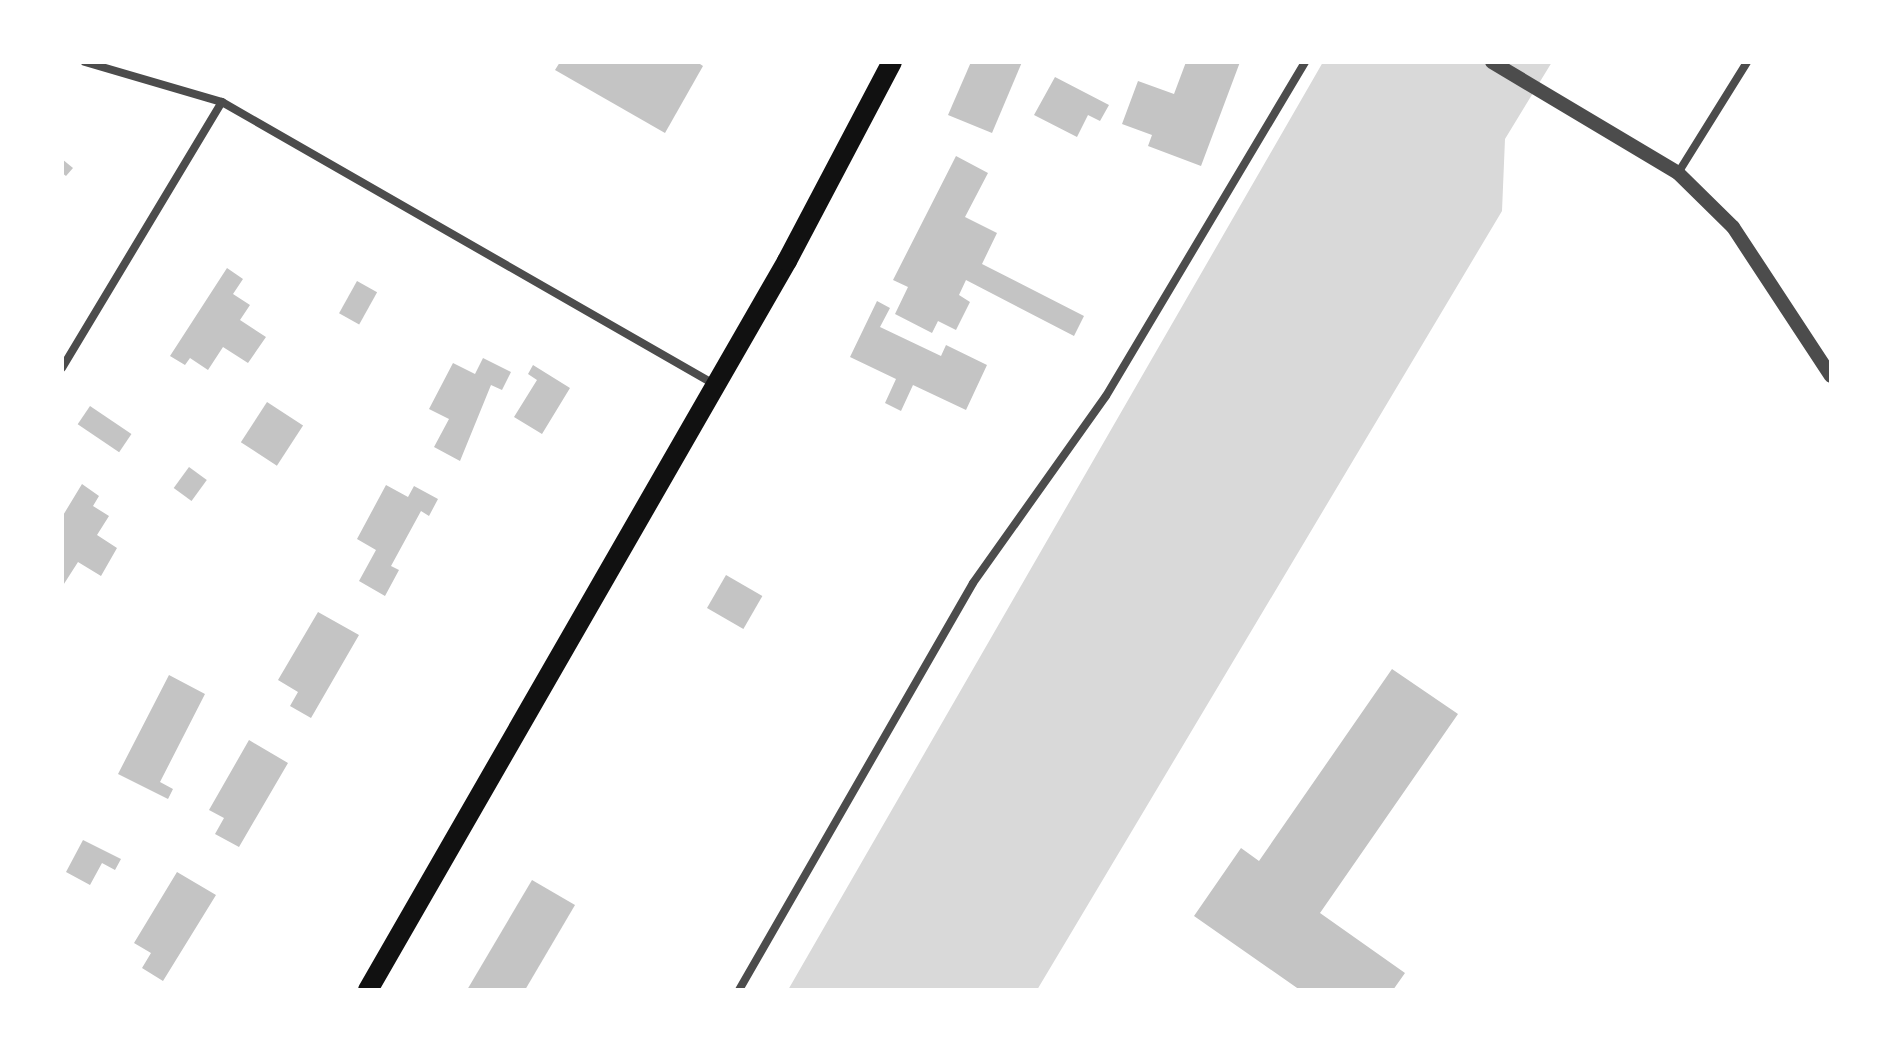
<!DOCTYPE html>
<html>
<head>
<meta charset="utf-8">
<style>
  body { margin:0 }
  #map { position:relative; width:1893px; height:1052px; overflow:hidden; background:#fff; font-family:"Asap Condensed",sans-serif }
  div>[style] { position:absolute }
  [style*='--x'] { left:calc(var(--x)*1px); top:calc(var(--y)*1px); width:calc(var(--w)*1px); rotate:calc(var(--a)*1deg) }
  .water>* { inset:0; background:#d9d9d9 }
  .building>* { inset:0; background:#c4c4c4; transform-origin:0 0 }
  .minor>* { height:8px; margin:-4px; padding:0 4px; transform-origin:4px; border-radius:4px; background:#4c4c4c }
  .tertiary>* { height:14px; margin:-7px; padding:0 7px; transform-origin:7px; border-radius:7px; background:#4c4c4c }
  .primary>* { height:20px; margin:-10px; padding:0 10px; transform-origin:10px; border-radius:10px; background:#111 }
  span { translate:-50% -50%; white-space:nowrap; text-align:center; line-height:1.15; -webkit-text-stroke:7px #fff; paint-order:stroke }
  .frame { position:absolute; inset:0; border:64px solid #fff; pointer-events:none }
</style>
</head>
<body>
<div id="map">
  <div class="water">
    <div style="clip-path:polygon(1323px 62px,1552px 62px,1505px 139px,1502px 211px,1037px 990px,788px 990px)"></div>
  </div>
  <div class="building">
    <div style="clip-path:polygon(560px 62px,697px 62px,703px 66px,665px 133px,555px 70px)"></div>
    <div style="clip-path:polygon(971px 62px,1022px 62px,992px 133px,948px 115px)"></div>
    <div style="clip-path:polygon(1186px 62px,1240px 62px,1201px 166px,1148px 146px,1152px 135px,1122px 124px,1138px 81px,1174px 94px)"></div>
    <div style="clip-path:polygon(1055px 77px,1109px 105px,1100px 121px,1088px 115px,1077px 137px,1034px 115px)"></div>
    <div style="clip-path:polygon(956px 156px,988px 173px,965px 217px,997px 233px,982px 264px,1084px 316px,1074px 336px,966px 280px,959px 295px,970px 302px,956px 330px,938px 321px,932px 333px,895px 314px,908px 287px,893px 280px)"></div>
    <div style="clip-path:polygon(62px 159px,73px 168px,66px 176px,62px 173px)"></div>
    <div style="clip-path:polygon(227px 268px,243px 279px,233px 294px,250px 305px,240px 320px,266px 337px,248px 363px,223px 347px,208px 370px,190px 358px,185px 365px,170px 356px)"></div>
    <div style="left:357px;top:281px;width:23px;height:37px;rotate:29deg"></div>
    <div style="clip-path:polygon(877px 301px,890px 308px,880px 327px,941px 356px,946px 345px,987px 365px,966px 410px,913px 385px,901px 411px,885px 403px,896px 379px,850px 357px)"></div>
    <div style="clip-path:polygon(483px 358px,511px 372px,502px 390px,491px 385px,460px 461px,434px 447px,449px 419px,429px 409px,453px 363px,475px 374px)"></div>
    <div style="clip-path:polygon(533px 365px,570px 388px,542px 434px,514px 417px,537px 380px,528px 374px)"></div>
    <div style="left:267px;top:402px;width:43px;height:48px;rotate:33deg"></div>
    <div style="left:90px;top:406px;width:50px;height:22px;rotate:34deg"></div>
    <div style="left:189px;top:467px;width:22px;height:26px;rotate:36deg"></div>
    <div style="clip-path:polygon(82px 484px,99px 496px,93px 506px,109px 516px,97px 535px,117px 548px,101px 576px,78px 562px,62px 587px,62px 517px)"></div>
    <div style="clip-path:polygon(386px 485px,408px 497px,414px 486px,438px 499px,429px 516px,421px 511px,391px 566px,399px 570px,385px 596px,359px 581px,376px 550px,357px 539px)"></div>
    <div style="left:726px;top:575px;width:42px;height:38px;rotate:30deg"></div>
    <div style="clip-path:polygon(318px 612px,359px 635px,311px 718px,290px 706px,298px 692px,278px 680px)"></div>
    <div style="clip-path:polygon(1392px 669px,1458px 714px,1320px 913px,1405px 973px,1393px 990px,1300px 990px,1194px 916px,1241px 848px,1259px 861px)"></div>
    <div style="clip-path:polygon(169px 675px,205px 694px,160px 782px,173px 789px,168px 799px,118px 774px)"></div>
    <div style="clip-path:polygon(249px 740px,288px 763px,239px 847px,215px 834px,224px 818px,209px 810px)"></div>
    <div style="clip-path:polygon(83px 840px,121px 859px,115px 870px,102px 863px,90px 885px,66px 872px)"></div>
    <div style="clip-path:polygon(177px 872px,216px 895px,163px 981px,142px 968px,151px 953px,134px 943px)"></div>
    <div style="clip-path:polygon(532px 880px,575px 905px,525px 990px,467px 990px)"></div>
  </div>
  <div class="minor">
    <div style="--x:85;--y:62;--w:143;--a:16.3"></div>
    <div style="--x:222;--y:102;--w:565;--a:29.83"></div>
    <div style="--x:1678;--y:173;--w:131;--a:-58.1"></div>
    <div style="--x:62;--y:368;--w:310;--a:-59"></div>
    <div style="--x:739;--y:990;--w:469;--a:-60.1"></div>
    <div style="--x:973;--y:583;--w:229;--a:-54.6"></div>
    <div style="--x:1106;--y:396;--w:389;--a:-59.2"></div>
  </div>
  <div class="tertiary">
    <div style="--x:1492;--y:62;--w:217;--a:30.8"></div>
    <div style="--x:1678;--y:173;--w:77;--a:44.5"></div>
    <div style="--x:1733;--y:227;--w:178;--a:56.7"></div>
  </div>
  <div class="primary">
    <div style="--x:368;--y:990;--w:841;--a:-60.11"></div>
    <div style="--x:787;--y:261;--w:225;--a:-62.2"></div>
  </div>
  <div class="frame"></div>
</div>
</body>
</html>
